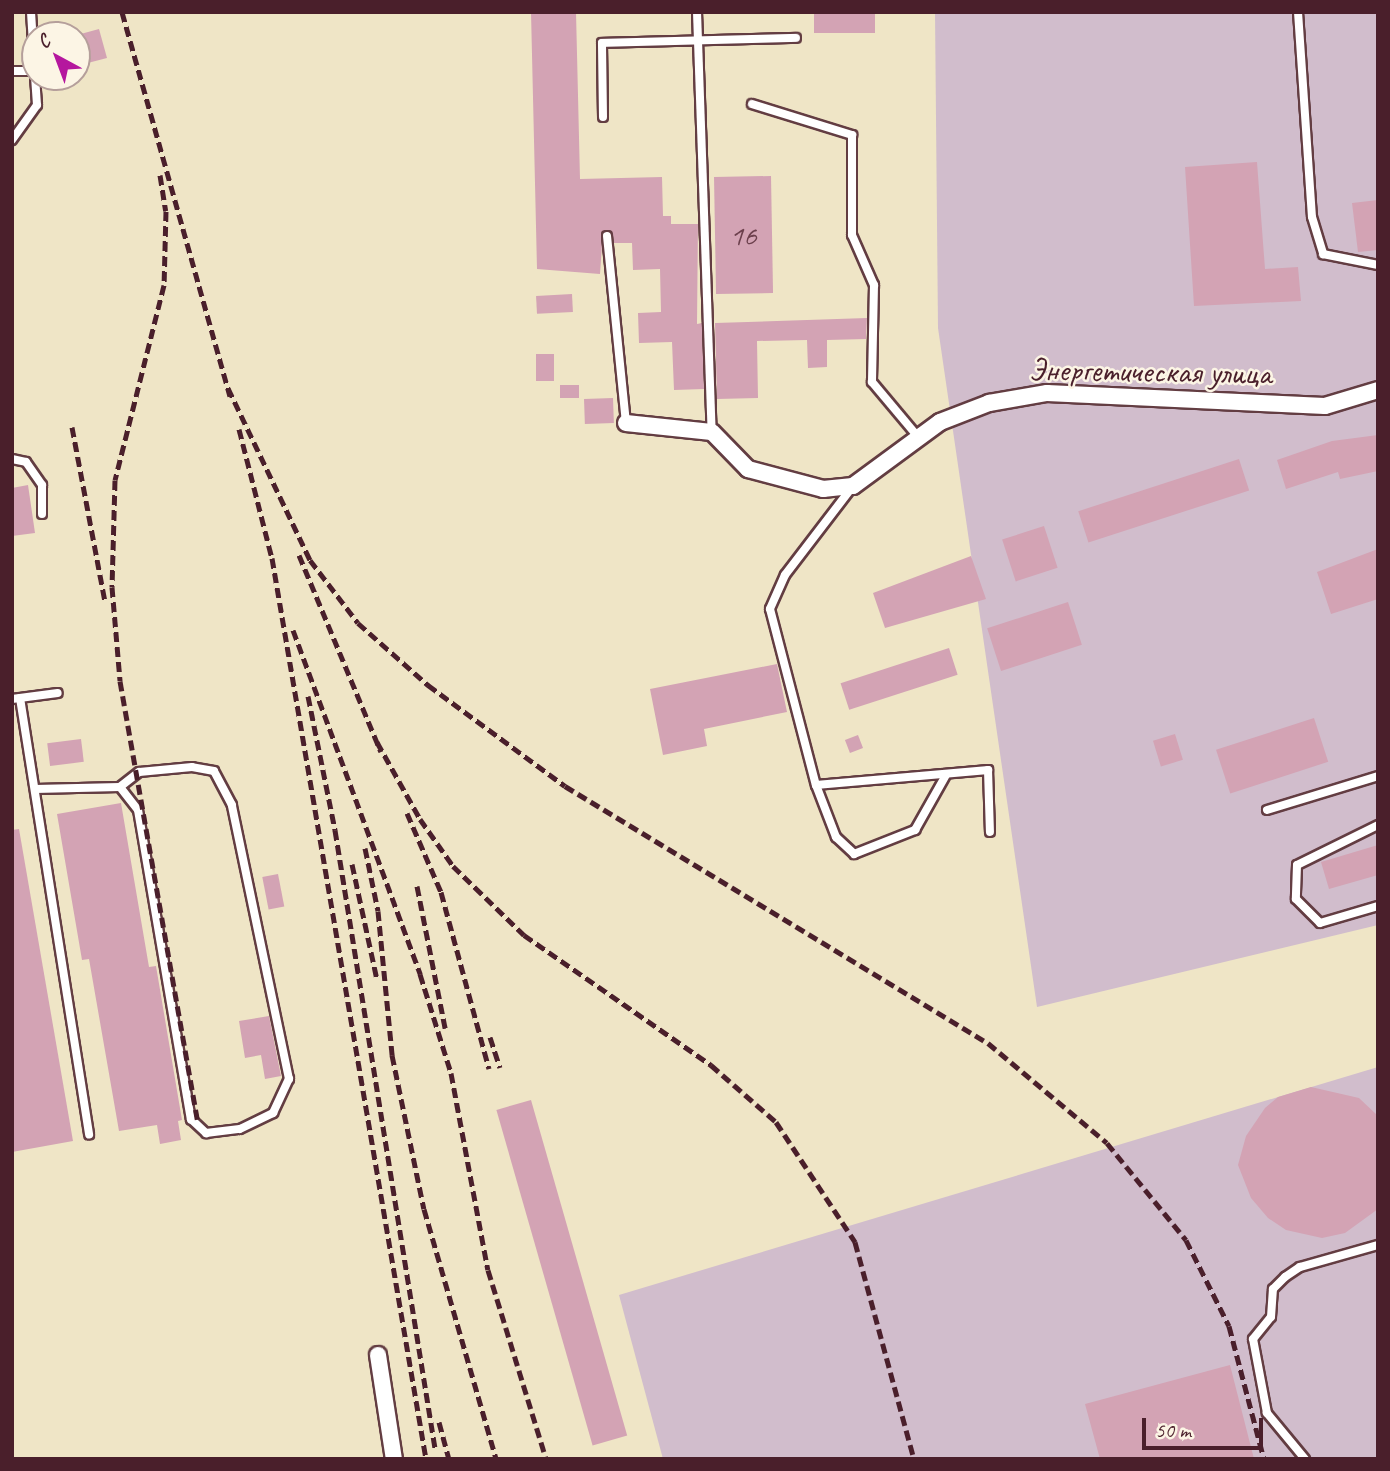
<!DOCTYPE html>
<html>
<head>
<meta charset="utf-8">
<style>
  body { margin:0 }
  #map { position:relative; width:1390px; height:1471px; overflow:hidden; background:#efe5c6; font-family:Caveat,sans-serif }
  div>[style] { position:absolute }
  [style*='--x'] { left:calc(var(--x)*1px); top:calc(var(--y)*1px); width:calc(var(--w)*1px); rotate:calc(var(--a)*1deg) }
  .industrial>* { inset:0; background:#d1bdcc }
  .building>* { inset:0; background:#d3a3b4; transform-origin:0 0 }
  .roads { filter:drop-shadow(2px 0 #633d42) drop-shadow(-2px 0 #633d42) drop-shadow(0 2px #633d42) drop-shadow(0 -2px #633d42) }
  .service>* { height:8px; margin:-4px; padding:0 4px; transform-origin:4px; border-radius:4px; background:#fff }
  .minor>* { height:16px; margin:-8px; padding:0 8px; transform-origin:8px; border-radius:8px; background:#fff }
  .rail>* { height:5px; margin-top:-2.5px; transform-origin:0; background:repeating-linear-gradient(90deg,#4a1f2b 0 10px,transparent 0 15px) }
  span { translate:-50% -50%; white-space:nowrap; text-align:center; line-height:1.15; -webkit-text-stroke:5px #fcf5e5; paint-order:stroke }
  .number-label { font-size:30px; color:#6c404d }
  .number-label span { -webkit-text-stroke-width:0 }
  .street-label { font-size:33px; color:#4a1f2b }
  .frame { position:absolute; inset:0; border:14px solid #4a1f2b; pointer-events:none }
  .north { position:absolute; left:21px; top:21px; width:70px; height:70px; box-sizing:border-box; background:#fcf5e5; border:2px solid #b59f9b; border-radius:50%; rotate:319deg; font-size:19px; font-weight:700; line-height:28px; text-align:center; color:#4a1f2b }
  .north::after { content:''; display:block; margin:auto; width:24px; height:32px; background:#b5179e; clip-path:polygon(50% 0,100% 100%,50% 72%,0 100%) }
  .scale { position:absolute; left:1142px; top:1418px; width:121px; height:32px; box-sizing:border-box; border:4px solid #4a1f2b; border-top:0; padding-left:9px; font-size:21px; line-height:24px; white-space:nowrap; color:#4a1f2b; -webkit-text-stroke:5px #fcf5e5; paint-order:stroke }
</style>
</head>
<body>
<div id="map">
  <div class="industrial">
    <div style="clip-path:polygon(935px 12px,1378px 12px,1378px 925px,1037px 1007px,938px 328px)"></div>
    <div style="clip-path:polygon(1378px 1067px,1378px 1459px,663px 1459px,619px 1295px)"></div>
  </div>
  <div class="building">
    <div style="clip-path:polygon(531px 12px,576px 12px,580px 179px,662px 177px,663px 216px,671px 216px,671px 224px,698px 224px,697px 324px,702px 323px,704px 389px,674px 390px,672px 342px,639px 343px,638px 313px,661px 312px,660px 269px,633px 270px,632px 243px,614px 243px,612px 232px,603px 231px,600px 274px,537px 269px)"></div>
    <div style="left:814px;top:12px;width:61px;height:21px"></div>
    <div style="clip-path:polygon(99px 29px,107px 58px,80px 65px,77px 35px)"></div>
    <div style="clip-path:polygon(1257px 162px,1265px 269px,1298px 267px,1301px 301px,1194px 306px,1185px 167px)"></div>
    <div style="left:771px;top:176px;width:117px;height:57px;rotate:89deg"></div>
    <div style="clip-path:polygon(1378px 200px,1378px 250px,1358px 252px,1352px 203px)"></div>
    <div style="left:572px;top:294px;width:18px;height:36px;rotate:87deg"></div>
    <div style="clip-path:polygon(867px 318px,866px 339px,827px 340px,827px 367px,808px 368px,807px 340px,757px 341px,758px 398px,717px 399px,715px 323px)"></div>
    <div style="left:554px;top:354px;width:27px;height:18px;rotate:90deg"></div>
    <div style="left:579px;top:385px;width:13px;height:19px;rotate:90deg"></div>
    <div style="left:613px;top:398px;width:25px;height:29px;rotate:88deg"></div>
    <div style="clip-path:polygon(1378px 435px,1378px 471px,1340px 479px,1338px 472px,1286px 489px,1277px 460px,1332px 441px)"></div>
    <div style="left:1239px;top:459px;width:33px;height:169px;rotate:72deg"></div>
    <div style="clip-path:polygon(28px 485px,35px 533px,12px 536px,12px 488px)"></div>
    <div style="left:1044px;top:526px;width:44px;height:44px;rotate:72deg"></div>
    <div style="clip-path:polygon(1378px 549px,1378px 599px,1331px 614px,1317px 572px)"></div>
    <div style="clip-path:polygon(971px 556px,986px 599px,885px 628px,873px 593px)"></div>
    <div style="left:1068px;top:602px;width:45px;height:85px;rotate:72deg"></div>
    <div style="left:949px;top:648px;width:28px;height:114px;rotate:72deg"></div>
    <div style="clip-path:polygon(777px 664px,787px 712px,704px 729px,707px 746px,663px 755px,650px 689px)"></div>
    <div style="left:1314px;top:718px;width:46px;height:103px;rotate:72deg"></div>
    <div style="left:1175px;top:734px;width:27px;height:23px;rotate:73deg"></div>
    <div style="left:858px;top:735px;width:14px;height:14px;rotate:69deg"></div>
    <div style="left:81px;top:739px;width:23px;height:34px;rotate:83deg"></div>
    <div style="clip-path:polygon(121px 803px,149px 967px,156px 966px,182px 1120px,178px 1121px,181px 1140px,160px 1144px,157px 1125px,119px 1131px,89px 959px,82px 960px,57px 814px)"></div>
    <div style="clip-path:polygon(19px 829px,73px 1141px,12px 1152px,12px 830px)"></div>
    <div style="clip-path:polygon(1378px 845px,1378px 875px,1329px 889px,1321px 862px)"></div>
    <div style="left:278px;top:874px;width:33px;height:16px;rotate:79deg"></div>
    <div style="clip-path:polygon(269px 1016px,281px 1076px,265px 1079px,261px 1055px,245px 1058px,239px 1021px)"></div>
    <div style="clip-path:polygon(1311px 1087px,1359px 1098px,1378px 1116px,1378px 1209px,1345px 1233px,1322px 1238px,1286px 1230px,1268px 1218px,1251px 1198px,1238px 1165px,1246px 1136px,1265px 1108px,1278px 1097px)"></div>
    <div style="left:531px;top:1100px;width:349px;height:36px;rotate:74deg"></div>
    <div style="clip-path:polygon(1230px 1365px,1254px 1459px,1100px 1459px,1085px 1404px)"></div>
  </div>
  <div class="roads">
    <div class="service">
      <div style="--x:31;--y:12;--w:63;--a:86.4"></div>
      <div style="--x:697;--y:12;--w:420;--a:88"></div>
      <div style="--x:1298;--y:12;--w:205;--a:86.1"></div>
      <div style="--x:1312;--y:217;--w:39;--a:73"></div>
      <div style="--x:1323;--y:254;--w:56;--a:11.3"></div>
      <div style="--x:12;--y:71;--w:23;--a:0"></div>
      <div style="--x:752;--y:104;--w:105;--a:17.2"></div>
      <div style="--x:852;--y:135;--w:100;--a:90"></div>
      <div style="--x:852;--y:235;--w:55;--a:66.3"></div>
      <div style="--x:874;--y:285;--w:97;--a:91.2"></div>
      <div style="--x:872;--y:382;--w:73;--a:50"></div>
      <div style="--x:603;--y:117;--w:74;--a:-90.8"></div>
      <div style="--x:602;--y:43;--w:194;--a:-1.5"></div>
      <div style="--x:12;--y:140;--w:43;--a:-54.5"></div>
      <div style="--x:37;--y:105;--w:28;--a:-94"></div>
      <div style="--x:607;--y:236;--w:188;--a:84.2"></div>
      <div style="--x:12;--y:459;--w:14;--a:12"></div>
      <div style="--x:26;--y:462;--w:28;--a:55"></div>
      <div style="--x:42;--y:485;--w:29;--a:90"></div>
      <div style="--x:853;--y:486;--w:112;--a:127.4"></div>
      <div style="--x:785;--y:575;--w:37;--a:114"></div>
      <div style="--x:770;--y:609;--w:182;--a:75.4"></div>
      <div style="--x:816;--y:785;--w:56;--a:69"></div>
      <div style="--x:836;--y:837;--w:25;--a:43"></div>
      <div style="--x:854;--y:854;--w:66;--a:-21.5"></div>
      <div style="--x:915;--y:830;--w:63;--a:-60.6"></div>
      <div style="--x:20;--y:698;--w:442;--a:81"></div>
      <div style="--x:12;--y:699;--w:46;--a:-7.4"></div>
      <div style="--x:816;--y:785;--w:173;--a:-5"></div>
      <div style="--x:988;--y:770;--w:62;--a:88.2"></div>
      <div style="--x:35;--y:789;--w:85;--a:-1.3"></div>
      <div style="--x:120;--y:787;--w:29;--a:52"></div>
      <div style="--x:138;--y:810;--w:314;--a:80.3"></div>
      <div style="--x:191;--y:1119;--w:21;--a:43"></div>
      <div style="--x:206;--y:1133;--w:34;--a:-7"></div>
      <div style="--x:240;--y:1129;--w:37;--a:-26"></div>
      <div style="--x:273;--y:1113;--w:38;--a:-65"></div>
      <div style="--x:289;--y:1079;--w:280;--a:-101.8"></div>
      <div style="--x:232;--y:805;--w:38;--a:-118"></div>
      <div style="--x:214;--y:771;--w:22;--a:-170"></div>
      <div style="--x:192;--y:767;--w:53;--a:174.6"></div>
      <div style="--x:139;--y:772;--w:24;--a:142"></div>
      <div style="--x:1267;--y:810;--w:116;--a:-17"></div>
      <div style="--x:1378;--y:825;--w:90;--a:153.7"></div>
      <div style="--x:1297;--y:865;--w:34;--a:92"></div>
      <div style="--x:1296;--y:899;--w:34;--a:45"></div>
      <div style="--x:1320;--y:923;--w:60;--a:-16.3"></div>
      <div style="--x:1305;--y:1459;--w:60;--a:-129.6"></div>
      <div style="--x:1267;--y:1413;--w:75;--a:-100.7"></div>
      <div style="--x:1253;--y:1339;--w:28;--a:-51"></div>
      <div style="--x:1271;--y:1317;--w:28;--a:-86"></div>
      <div style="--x:1273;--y:1289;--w:17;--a:-45"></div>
      <div style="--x:1285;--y:1277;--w:18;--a:-34"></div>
      <div style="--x:1300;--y:1267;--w:81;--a:-15.8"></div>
    </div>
    <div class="minor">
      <div style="--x:626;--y:423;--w:86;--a:6"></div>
      <div style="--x:712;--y:432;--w:52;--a:45.8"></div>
      <div style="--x:748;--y:469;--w:78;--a:14.9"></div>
      <div style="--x:823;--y:489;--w:30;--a:-6"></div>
      <div style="--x:853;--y:486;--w:108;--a:-36.3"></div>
      <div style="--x:940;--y:422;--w:53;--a:-21.2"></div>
      <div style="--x:989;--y:403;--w:59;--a:-9.8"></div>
      <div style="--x:1047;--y:393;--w:278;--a:2.7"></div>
      <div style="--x:1325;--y:406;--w:55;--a:-16.8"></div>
      <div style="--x:378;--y:1355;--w:105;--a:81.3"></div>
    </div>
  </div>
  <div class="rail">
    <div style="--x:122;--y:12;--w:399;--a:74.3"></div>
    <div style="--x:160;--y:175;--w:36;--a:81"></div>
    <div style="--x:166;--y:211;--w:74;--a:91.5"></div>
    <div style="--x:164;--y:285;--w:201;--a:104.1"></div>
    <div style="--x:115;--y:480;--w:107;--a:91.6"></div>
    <div style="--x:112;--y:587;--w:94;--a:85.1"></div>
    <div style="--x:120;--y:681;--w:445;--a:80"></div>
    <div style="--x:228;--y:388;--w:191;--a:64.5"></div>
    <div style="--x:310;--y:560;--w:79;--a:52.7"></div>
    <div style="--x:358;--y:623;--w:94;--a:41.5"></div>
    <div style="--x:428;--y:685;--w:170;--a:36.4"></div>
    <div style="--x:565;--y:786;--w:495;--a:31.3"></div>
    <div style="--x:988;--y:1043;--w:155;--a:40"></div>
    <div style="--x:1107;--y:1143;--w:125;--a:50.8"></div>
    <div style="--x:1186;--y:1240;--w:96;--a:63.4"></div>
    <div style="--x:1229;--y:1326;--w:138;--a:75.3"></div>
    <div style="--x:72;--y:427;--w:178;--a:79.3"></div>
    <div style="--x:239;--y:429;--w:133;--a:75.7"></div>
    <div style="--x:272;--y:558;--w:914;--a:80.3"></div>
    <div style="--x:299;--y:555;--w:213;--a:67.4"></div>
    <div style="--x:293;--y:630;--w:367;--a:69.7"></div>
    <div style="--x:420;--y:974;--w:104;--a:72.6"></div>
    <div style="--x:451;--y:1073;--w:200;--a:79.4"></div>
    <div style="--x:488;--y:1270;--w:198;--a:72.9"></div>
    <div style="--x:308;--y:696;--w:137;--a:78.6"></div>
    <div style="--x:335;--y:830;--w:626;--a:80.81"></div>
    <div style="--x:377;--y:742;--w:88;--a:60.8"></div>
    <div style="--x:420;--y:819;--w:57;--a:54.9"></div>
    <div style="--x:453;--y:866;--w:99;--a:44.2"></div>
    <div style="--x:524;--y:935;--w:228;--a:34.8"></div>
    <div style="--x:711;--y:1065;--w:86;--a:41.2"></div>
    <div style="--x:776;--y:1122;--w:144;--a:56.6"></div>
    <div style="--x:855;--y:1242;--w:225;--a:74.8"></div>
    <div style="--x:407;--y:813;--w:86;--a:66.7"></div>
    <div style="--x:441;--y:892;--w:183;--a:74.8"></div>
    <div style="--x:365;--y:848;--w:64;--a:78.3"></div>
    <div style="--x:378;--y:911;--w:145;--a:84.4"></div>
    <div style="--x:392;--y:1055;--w:157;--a:78.3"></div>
    <div style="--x:424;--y:1209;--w:260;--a:73.9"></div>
    <div style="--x:352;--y:864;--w:119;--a:77.8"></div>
    <div style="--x:417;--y:886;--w:145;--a:78.8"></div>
    <div style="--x:490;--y:1037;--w:32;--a:72"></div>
    <div style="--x:439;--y:1422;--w:38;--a:75"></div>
  </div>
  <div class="number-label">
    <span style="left:743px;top:235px">16</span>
  </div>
  <div class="street-label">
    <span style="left:1150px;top:372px;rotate:1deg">Энергетическая улица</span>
  </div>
  <div class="frame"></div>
  <div class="north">С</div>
  <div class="scale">50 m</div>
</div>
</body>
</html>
